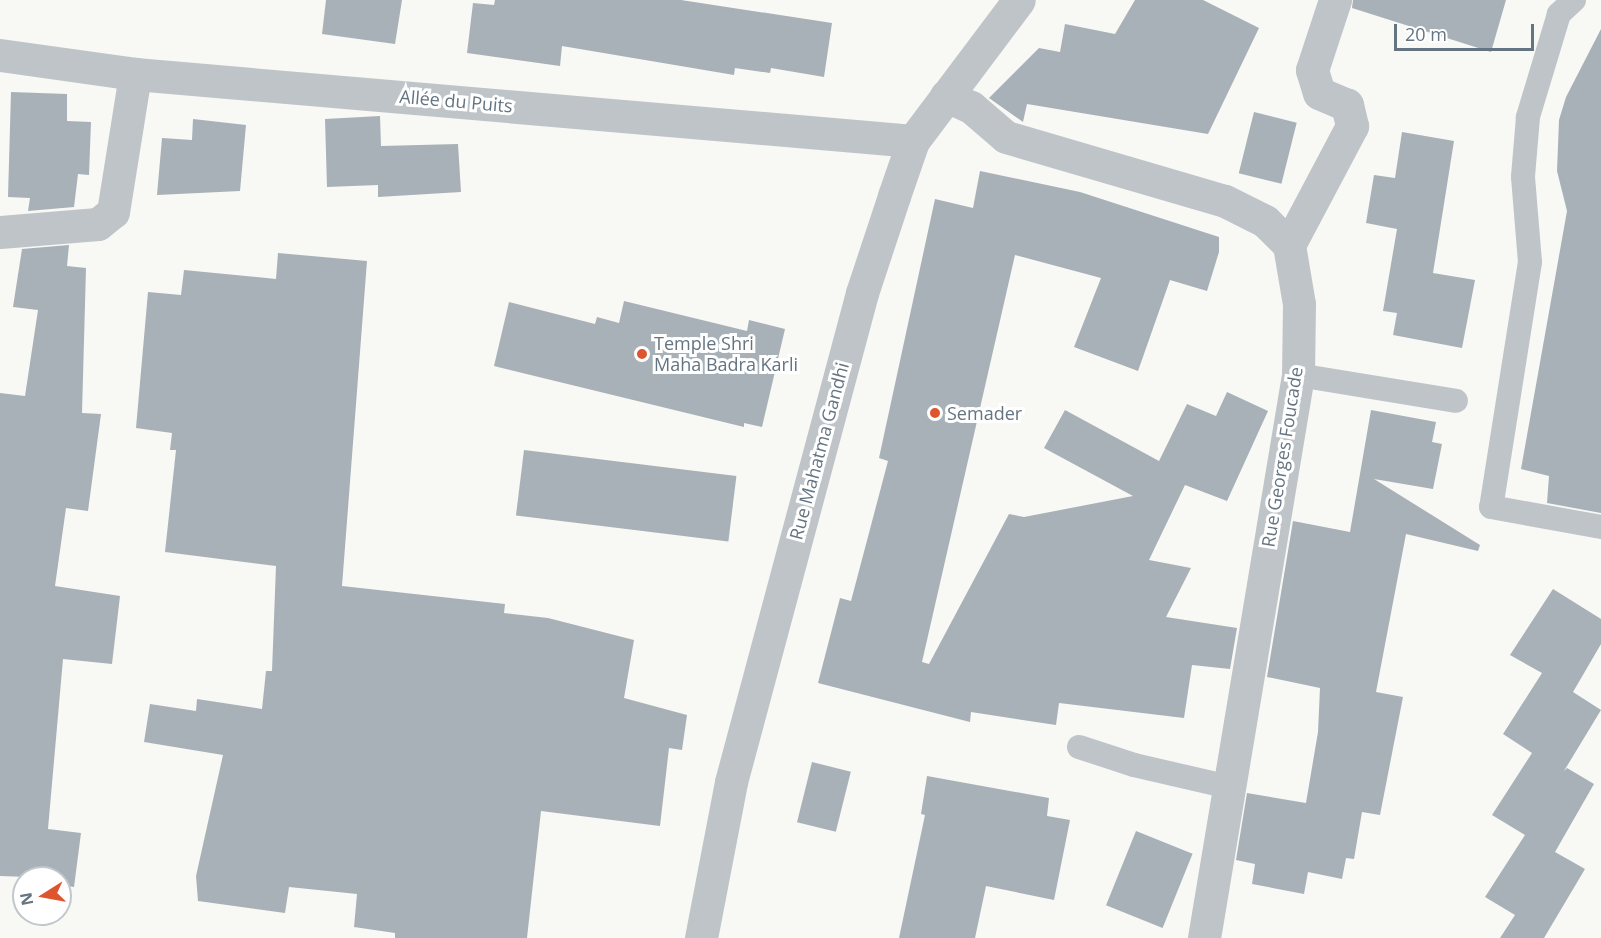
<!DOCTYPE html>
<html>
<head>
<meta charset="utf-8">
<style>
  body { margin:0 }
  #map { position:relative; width:1601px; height:938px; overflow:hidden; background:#f8f8f5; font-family:"Open Sans",sans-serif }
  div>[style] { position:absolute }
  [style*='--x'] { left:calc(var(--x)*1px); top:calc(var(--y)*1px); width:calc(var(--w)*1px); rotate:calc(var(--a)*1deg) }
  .building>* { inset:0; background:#a8b1b7; transform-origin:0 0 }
  .lane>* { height:24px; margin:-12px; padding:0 12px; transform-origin:12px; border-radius:12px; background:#bfc4c8 }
  .street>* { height:33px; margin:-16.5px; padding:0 16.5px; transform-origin:16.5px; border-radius:16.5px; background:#bfc4c8 }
  .dots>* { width:16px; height:16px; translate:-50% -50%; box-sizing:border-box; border:3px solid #fff; border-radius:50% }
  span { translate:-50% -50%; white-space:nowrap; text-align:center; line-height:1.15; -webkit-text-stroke:6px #fff; paint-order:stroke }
  .street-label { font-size:18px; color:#647480 }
  .poi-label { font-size:18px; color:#647480 }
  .left { translate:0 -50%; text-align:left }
  .north { position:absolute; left:12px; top:866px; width:60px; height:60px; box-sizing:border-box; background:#fff; border:2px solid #c1c7cc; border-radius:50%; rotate:259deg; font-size:16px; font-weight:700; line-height:24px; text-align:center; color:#647480 }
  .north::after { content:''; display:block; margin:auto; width:21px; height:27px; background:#de542f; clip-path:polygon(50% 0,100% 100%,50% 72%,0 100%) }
  .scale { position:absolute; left:1394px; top:24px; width:140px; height:27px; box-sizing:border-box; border:3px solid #647480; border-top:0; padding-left:8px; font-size:18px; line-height:21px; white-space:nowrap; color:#647480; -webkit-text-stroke:4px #fff; paint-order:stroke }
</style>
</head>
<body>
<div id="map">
  <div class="building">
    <div style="clip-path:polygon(326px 0,402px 0,395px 44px,322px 34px)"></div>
    <div style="clip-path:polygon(495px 0,681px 0,832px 23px,824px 77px,771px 68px,770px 73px,735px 68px,734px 75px,562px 46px,560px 66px,467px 53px,473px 3px,494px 5px)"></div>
    <div style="clip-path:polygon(1135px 0,1203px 0,1259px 28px,1208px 134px,1027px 104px,1023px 122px,989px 98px,1039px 48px,1060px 52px,1065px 24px,1115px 34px)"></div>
    <div style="clip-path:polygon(1353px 0,1506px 0,1491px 52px,1352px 8px)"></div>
    <div style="clip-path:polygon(1601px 29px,1601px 513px,1547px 503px,1549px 476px,1521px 469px,1567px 211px,1557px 171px,1559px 120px,1566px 97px)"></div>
    <div style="clip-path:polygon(11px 92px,67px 94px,67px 121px,91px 122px,89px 175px,78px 174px,74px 207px,28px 211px,30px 198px,8px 197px)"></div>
    <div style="left:1254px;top:112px;width:44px;height:63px;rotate:14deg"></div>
    <div style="clip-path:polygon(380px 116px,381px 146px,458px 144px,461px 192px,378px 197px,378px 185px,327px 187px,325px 119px)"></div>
    <div style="clip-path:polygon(193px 119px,246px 125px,240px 191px,157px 195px,162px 138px,192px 140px)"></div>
    <div style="clip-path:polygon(1402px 132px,1454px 141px,1433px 273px,1475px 280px,1462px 348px,1393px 335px,1397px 313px,1383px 311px,1397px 229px,1366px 223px,1374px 175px,1395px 178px)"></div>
    <div style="clip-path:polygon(980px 171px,1080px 192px,1219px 237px,1219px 252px,1207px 291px,1170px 280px,1138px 371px,1074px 347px,1101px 278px,1015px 255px,922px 662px,929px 664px,1009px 514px,1024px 517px,1133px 496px,1044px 448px,1065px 410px,1159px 461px,1187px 404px,1216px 416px,1227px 392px,1268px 411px,1227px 501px,1185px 485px,1149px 560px,1191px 568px,1166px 617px,1237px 628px,1230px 669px,1192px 665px,1184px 718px,1059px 703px,1056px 725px,971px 712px,970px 722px,818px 683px,840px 598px,851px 601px,888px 461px,879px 458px,935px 199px,973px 208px)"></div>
    <div style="clip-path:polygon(69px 245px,67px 266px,86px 268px,82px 413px,101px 414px,88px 511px,66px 508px,55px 586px,120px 596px,112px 664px,63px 659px,48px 829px,81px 833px,74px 887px,60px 885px,60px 878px,0 876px,0 393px,25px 396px,38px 310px,13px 307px,22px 249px)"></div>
    <div style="clip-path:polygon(278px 253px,367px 261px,342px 586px,505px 604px,504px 613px,548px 618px,634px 640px,624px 698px,687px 715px,682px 750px,669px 748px,660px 826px,541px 811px,527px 938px,395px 938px,395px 933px,354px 927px,357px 894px,289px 887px,285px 913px,198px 901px,196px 876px,223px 755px,144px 742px,150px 704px,196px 711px,197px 699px,262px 709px,266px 671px,272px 671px,276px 566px,165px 552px,176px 450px,170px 450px,172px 433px,136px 428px,148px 292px,181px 295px,184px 270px,276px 279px)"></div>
    <div style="clip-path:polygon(624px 301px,747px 331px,749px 320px,785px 329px,762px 427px,744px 423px,744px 427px,494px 366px,509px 302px,595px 324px,597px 317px,619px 323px)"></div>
    <div style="clip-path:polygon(1371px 410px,1436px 422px,1432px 442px,1442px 444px,1433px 489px,1374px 479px,1480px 545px,1478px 551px,1406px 534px,1376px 692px,1403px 697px,1380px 815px,1362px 812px,1354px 859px,1346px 858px,1342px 879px,1308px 872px,1304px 894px,1252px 884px,1255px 864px,1236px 860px,1247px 793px,1306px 803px,1318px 732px,1320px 688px,1267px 677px,1293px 521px,1350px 532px)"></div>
    <div style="left:524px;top:450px;width:214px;height:66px;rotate:7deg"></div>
    <div style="clip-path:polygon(1553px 589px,1601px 619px,1601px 644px,1573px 692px,1601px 710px,1564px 771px,1567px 768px,1594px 784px,1555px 852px,1585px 869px,1544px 938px,1500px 938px,1515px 915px,1485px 897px,1525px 835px,1492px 815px,1532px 753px,1503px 734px,1542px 673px,1510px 655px)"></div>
    <div style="left:812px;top:762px;width:40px;height:62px;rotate:14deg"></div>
    <div style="clip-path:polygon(927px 776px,1049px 798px,1047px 816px,1070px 820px,1054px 900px,986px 886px,975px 938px,899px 938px,925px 815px,921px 814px)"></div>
    <div style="left:1136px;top:831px;width:61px;height:80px;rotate:22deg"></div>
  </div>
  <div class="lane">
    <div style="--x:1574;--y:0;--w:21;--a:137"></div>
    <div style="--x:1559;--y:14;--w:108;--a:106.8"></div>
    <div style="--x:1528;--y:117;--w:60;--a:94.8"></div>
    <div style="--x:1523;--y:177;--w:85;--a:85.3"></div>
    <div style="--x:1530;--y:262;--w:248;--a:99"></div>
    <div style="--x:1491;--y:507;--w:112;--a:10.3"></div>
    <div style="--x:1298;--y:375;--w:160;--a:9.3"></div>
    <div style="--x:1079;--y:747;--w:58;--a:18.1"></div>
    <div style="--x:1134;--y:765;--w:98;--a:13"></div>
  </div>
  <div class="street">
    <div style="--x:0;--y:55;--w:136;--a:8"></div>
    <div style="--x:135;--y:74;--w:781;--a:4.92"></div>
    <div style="--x:946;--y:96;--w:27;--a:24"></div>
    <div style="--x:971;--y:107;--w:46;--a:40.6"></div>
    <div style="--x:1006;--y:137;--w:228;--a:16.3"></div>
    <div style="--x:1225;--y:201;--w:45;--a:26.6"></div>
    <div style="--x:1265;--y:221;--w:34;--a:45"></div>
    <div style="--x:1289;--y:245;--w:60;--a:80.4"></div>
    <div style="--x:1299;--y:304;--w:71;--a:90.8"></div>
    <div style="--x:1298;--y:375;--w:571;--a:99.48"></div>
    <div style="--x:0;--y:232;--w:98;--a:-4.7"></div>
    <div style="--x:98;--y:224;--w:19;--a:-39"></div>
    <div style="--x:113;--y:212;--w:140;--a:-80.9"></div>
    <div style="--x:1289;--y:245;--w:135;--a:-62.1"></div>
    <div style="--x:1352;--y:126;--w:22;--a:-103"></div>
    <div style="--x:1347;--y:105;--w:30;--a:-157"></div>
    <div style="--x:1319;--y:93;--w:24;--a:-107"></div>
    <div style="--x:1312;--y:70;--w:74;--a:-71.8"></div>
    <div style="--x:701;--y:938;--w:159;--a:-79.1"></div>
    <div style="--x:731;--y:782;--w:506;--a:-75"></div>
    <div style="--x:862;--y:293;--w:102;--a:-71.7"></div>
    <div style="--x:894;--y:196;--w:58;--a:-70.9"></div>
    <div style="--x:913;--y:141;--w:176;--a:-53.1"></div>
  </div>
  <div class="dots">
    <div style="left:642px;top:354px;background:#de542f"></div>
    <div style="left:935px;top:413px;background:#de542f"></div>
  </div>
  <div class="street-label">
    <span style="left:456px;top:101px;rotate:5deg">Allée du Puits</span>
    <span style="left:819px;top:451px;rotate:-75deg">Rue Mahatma Gandhi</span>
    <span style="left:1282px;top:457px;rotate:-81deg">Rue Georges Foucade</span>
  </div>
  <div class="poi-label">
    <span class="left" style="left:654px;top:354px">Temple Shri<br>Maha Badra Karli</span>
    <span class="left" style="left:947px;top:413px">Semader</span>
  </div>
  <div class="north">N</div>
  <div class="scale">20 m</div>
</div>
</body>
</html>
